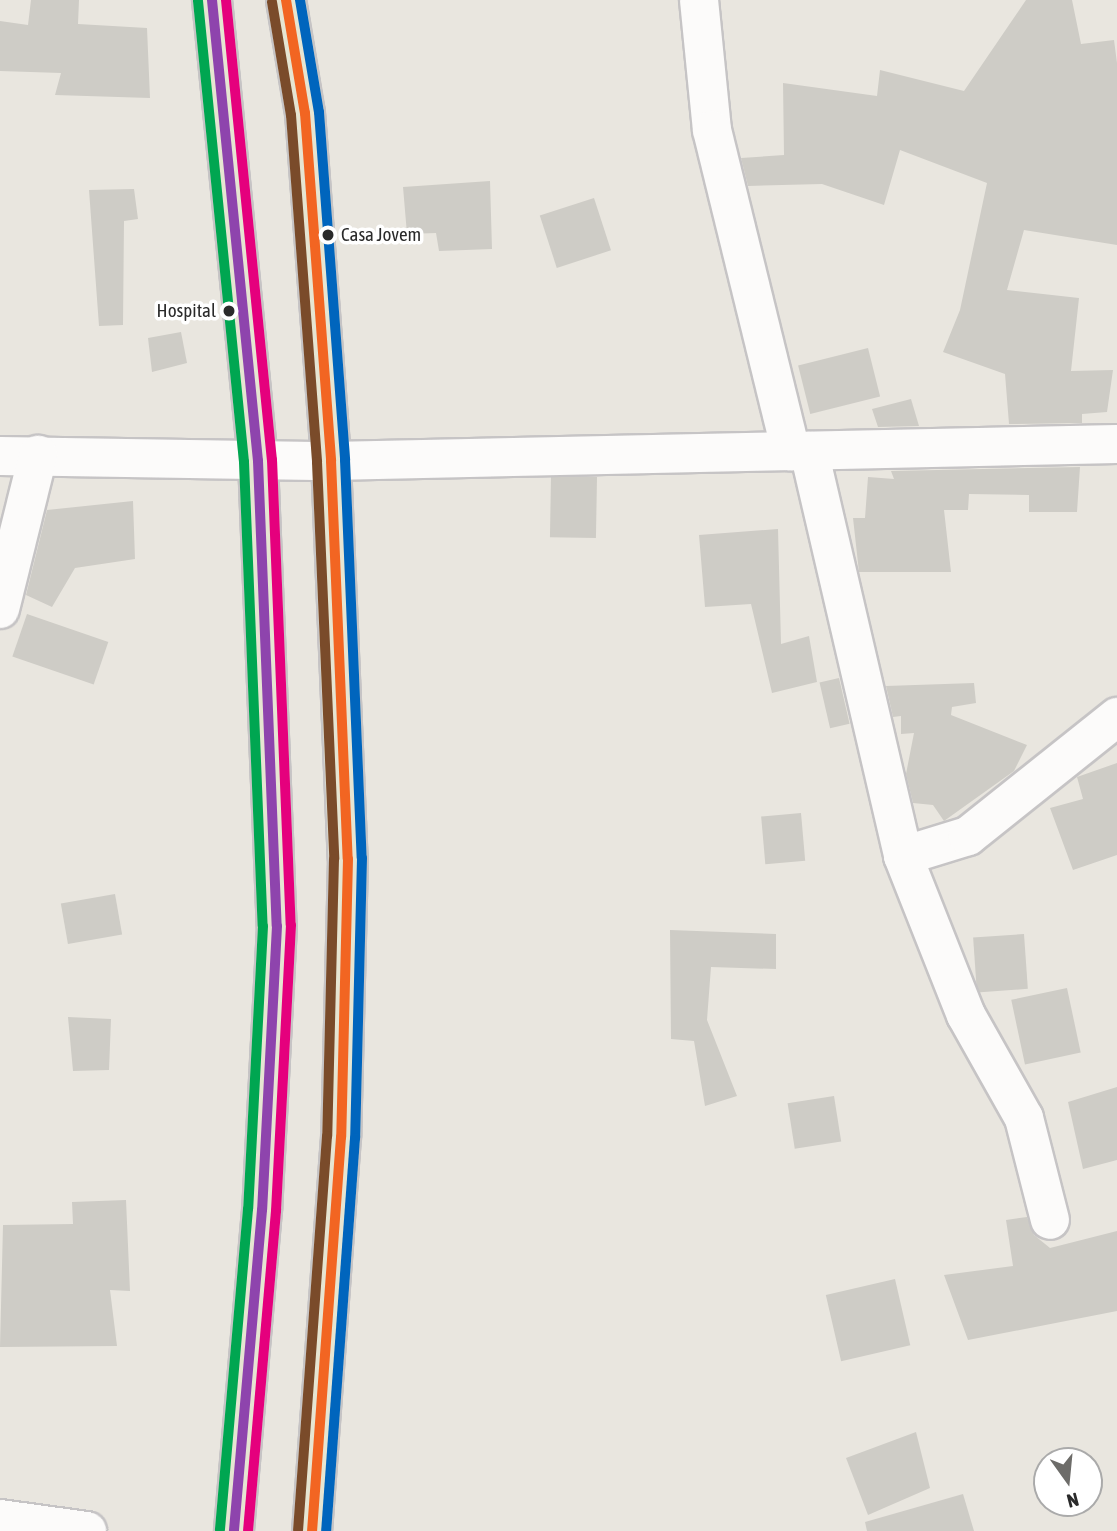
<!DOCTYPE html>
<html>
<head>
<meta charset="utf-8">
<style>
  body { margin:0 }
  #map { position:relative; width:1117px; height:1531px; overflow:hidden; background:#e9e6df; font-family:"Asap Condensed",sans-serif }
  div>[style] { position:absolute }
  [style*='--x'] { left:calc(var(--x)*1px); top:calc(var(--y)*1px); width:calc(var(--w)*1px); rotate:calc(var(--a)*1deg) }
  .building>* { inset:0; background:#ceccc6; transform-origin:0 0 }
  .roads { filter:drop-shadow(2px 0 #c6c4c5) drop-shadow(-2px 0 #c6c4c5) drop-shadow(0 2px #c6c4c5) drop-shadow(0 -2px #c6c4c5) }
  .street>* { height:38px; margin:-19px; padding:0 19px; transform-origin:19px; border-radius:19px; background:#fcfbfa }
  .primary>* { height:38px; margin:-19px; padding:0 19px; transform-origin:19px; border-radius:19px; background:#e6e5d2 }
  .bus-1>* { height:10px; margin:-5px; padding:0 5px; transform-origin:5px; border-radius:5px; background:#8e44ad }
  .bus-2>* { height:10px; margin:-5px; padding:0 5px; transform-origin:5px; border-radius:5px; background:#00a651 }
  .bus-3>* { height:10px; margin:-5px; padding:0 5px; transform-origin:5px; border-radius:5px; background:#e5007d }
  .bus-4>* { height:10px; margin:-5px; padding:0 5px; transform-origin:5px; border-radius:5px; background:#f26522 }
  .bus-5>* { height:10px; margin:-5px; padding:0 5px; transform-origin:5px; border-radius:5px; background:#7a4b2a }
  .bus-6>* { height:10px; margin:-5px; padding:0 5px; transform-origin:5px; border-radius:5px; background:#0065bd }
  .dots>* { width:19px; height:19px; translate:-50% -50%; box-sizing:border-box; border:4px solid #fff; border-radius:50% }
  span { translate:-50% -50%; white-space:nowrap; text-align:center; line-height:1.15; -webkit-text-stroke:7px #fff; paint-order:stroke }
  .bus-label { font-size:19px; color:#2a2a2a }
  .left { translate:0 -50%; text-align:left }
  .right { translate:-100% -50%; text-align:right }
  .north { position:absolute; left:1033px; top:1447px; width:70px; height:70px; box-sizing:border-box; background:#fff; border:2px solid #aaa; border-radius:50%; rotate:165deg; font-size:19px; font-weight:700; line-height:28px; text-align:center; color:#2a2a2a }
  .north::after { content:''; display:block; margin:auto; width:24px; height:32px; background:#6d6c69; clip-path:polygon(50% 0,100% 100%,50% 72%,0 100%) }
</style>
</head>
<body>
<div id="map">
  <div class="building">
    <div style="clip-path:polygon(31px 0,79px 0,78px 24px,147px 28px,150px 98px,55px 95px,61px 73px,0 71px,0 21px,28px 25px)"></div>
    <div style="clip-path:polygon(1026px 0,1072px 0,1081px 44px,1114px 40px,1117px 63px,1117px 245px,1024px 230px,1007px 290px,1079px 298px,1071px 371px,1113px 370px,1107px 412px,1082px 414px,1082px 423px,1009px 424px,1005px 374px,943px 352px,960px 310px,987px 183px,900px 150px,884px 205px,822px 184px,748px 186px,741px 158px,784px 155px,783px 83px,877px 96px,880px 70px,964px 91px)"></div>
    <div style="clip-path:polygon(490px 181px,492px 249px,439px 251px,436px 233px,407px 234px,403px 187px)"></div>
    <div style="clip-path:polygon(134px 189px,138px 219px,124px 221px,123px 325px,99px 326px,89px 190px)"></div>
    <div style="left:594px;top:198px;width:55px;height:57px;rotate:72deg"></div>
    <div style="clip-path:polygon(181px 332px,187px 363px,152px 372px,148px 338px)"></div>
    <div style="left:868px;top:348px;width:50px;height:72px;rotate:76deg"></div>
    <div style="clip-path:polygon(911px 399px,919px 426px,878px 427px,872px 409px)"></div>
    <div style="clip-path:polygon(1080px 467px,1077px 512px,1029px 512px,1029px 495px,969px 494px,968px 510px,944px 510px,951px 572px,859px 572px,853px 518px,865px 518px,868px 477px,894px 479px,891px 471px)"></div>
    <div style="left:597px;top:477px;width:61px;height:46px;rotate:91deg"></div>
    <div style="clip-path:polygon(133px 501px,135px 559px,75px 568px,52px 607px,26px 595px,47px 510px)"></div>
    <div style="clip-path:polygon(778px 529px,781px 644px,809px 636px,817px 682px,772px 693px,751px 604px,705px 607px,699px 535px)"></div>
    <div style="left:27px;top:614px;width:86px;height:45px;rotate:19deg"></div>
    <div style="left:839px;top:678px;width:47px;height:20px;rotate:77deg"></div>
    <div style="clip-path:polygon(974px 683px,976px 703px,952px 707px,951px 715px,1027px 745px,1014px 771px,944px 821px,933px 805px,913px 803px,906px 774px,914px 733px,901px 734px,901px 716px,893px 717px,886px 686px)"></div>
    <div style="clip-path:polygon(1117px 763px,1117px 855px,1073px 870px,1050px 808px,1083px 799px,1077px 777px)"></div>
    <div style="left:801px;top:813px;width:48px;height:40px;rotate:85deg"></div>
    <div style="left:115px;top:894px;width:41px;height:55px;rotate:80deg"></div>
    <div style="clip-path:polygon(670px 930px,776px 934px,776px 969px,711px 967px,707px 1020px,737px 1096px,705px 1106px,694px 1041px,671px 1039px)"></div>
    <div style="left:1024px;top:934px;width:55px;height:51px;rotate:86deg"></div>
    <div style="left:1067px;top:988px;width:66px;height:57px;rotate:78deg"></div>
    <div style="clip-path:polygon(68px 1017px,111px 1019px,109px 1070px,73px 1071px)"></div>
    <div style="clip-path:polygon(1117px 1087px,1117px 1160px,1083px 1169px,1068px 1102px)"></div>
    <div style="left:834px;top:1096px;width:46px;height:47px;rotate:81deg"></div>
    <div style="clip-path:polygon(126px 1200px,130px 1291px,110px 1290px,117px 1346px,0 1347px,3px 1225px,73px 1224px,72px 1202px)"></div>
    <div style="clip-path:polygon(1027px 1217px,1034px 1235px,1050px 1248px,1117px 1231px,1117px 1311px,968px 1340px,944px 1275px,1013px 1266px,1006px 1220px)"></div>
    <div style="left:895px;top:1279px;width:68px;height:71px;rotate:77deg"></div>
    <div style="clip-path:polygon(916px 1432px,930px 1488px,868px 1515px,846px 1458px)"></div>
    <div style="clip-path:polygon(963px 1494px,974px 1531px,867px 1531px,865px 1522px)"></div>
  </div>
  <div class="roads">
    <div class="street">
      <div style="--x:699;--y:0;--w:131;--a:84.3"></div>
      <div style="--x:712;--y:130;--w:331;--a:76.2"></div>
      <div style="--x:809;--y:451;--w:416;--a:76.9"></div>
      <div style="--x:903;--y:856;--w:171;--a:68.4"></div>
      <div style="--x:966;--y:1015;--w:118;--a:60.6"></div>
      <div style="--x:1024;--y:1118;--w:105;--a:75.7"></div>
      <div style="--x:0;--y:456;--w:331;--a:0.9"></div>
      <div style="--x:331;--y:461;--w:786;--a:-1.24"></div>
      <div style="--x:0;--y:609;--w:159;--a:-76.1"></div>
      <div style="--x:903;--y:856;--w:68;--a:-17.1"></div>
      <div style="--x:968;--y:836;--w:191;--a:-38.6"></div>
      <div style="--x:0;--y:1519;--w:88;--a:7.9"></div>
    </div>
    <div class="primary">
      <div style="--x:212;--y:0;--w:463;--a:84.3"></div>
      <div style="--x:258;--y:461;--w:465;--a:87.7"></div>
      <div style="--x:277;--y:926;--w:284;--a:93"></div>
      <div style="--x:262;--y:1210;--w:322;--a:95"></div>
      <div style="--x:286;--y:0;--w:115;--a:80.5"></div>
      <div style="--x:305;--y:113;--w:349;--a:85.7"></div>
      <div style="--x:331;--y:461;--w:398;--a:87.6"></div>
      <div style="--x:348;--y:859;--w:278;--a:91.4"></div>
      <div style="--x:341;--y:1137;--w:395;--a:94.2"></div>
    </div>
  </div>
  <div class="bus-1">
    <div style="--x:212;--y:0;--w:463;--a:84.3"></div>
    <div style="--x:258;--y:461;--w:465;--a:87.7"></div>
    <div style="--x:277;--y:926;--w:284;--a:93"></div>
    <div style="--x:262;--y:1210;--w:322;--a:95"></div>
  </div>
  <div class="bus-2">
    <div style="--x:198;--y:1;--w:463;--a:84.3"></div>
    <div style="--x:244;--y:462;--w:464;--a:87.7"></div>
    <div style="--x:263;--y:926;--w:283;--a:93"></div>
    <div style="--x:248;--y:1209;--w:322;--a:95"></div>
  </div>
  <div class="bus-3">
    <div style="--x:226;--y:0;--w:462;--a:84.3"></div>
    <div style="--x:272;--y:460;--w:465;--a:87.7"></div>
    <div style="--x:291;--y:925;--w:286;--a:93"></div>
    <div style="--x:276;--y:1211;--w:321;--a:95"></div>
  </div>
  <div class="bus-4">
    <div style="--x:286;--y:0;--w:115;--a:80.5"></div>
    <div style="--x:305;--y:113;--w:349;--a:85.7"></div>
    <div style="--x:331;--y:461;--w:398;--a:87.6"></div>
    <div style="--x:348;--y:859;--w:278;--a:91.4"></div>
    <div style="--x:341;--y:1137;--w:395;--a:94.2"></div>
  </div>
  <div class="bus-5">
    <div style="--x:272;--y:2;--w:115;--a:80.5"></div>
    <div style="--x:291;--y:115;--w:348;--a:85.7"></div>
    <div style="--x:317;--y:462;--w:397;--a:87.5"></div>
    <div style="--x:334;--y:859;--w:277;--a:91.4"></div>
    <div style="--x:327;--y:1136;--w:395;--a:94.2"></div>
  </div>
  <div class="bus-6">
    <div style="--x:300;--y:0;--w:114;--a:80.4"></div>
    <div style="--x:319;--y:112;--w:349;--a:85.7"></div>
    <div style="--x:345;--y:460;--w:398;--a:87.6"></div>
    <div style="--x:362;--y:858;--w:280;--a:91.4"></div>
    <div style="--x:355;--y:1138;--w:394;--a:94.2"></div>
  </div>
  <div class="dots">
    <div style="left:328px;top:235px;background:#2a2a2a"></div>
    <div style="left:229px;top:311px;background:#2a2a2a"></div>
  </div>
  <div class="bus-label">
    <span class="left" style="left:341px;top:235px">Casa Jovem</span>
    <span class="right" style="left:216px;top:311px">Hospital</span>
  </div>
  <div class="north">N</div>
</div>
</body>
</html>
